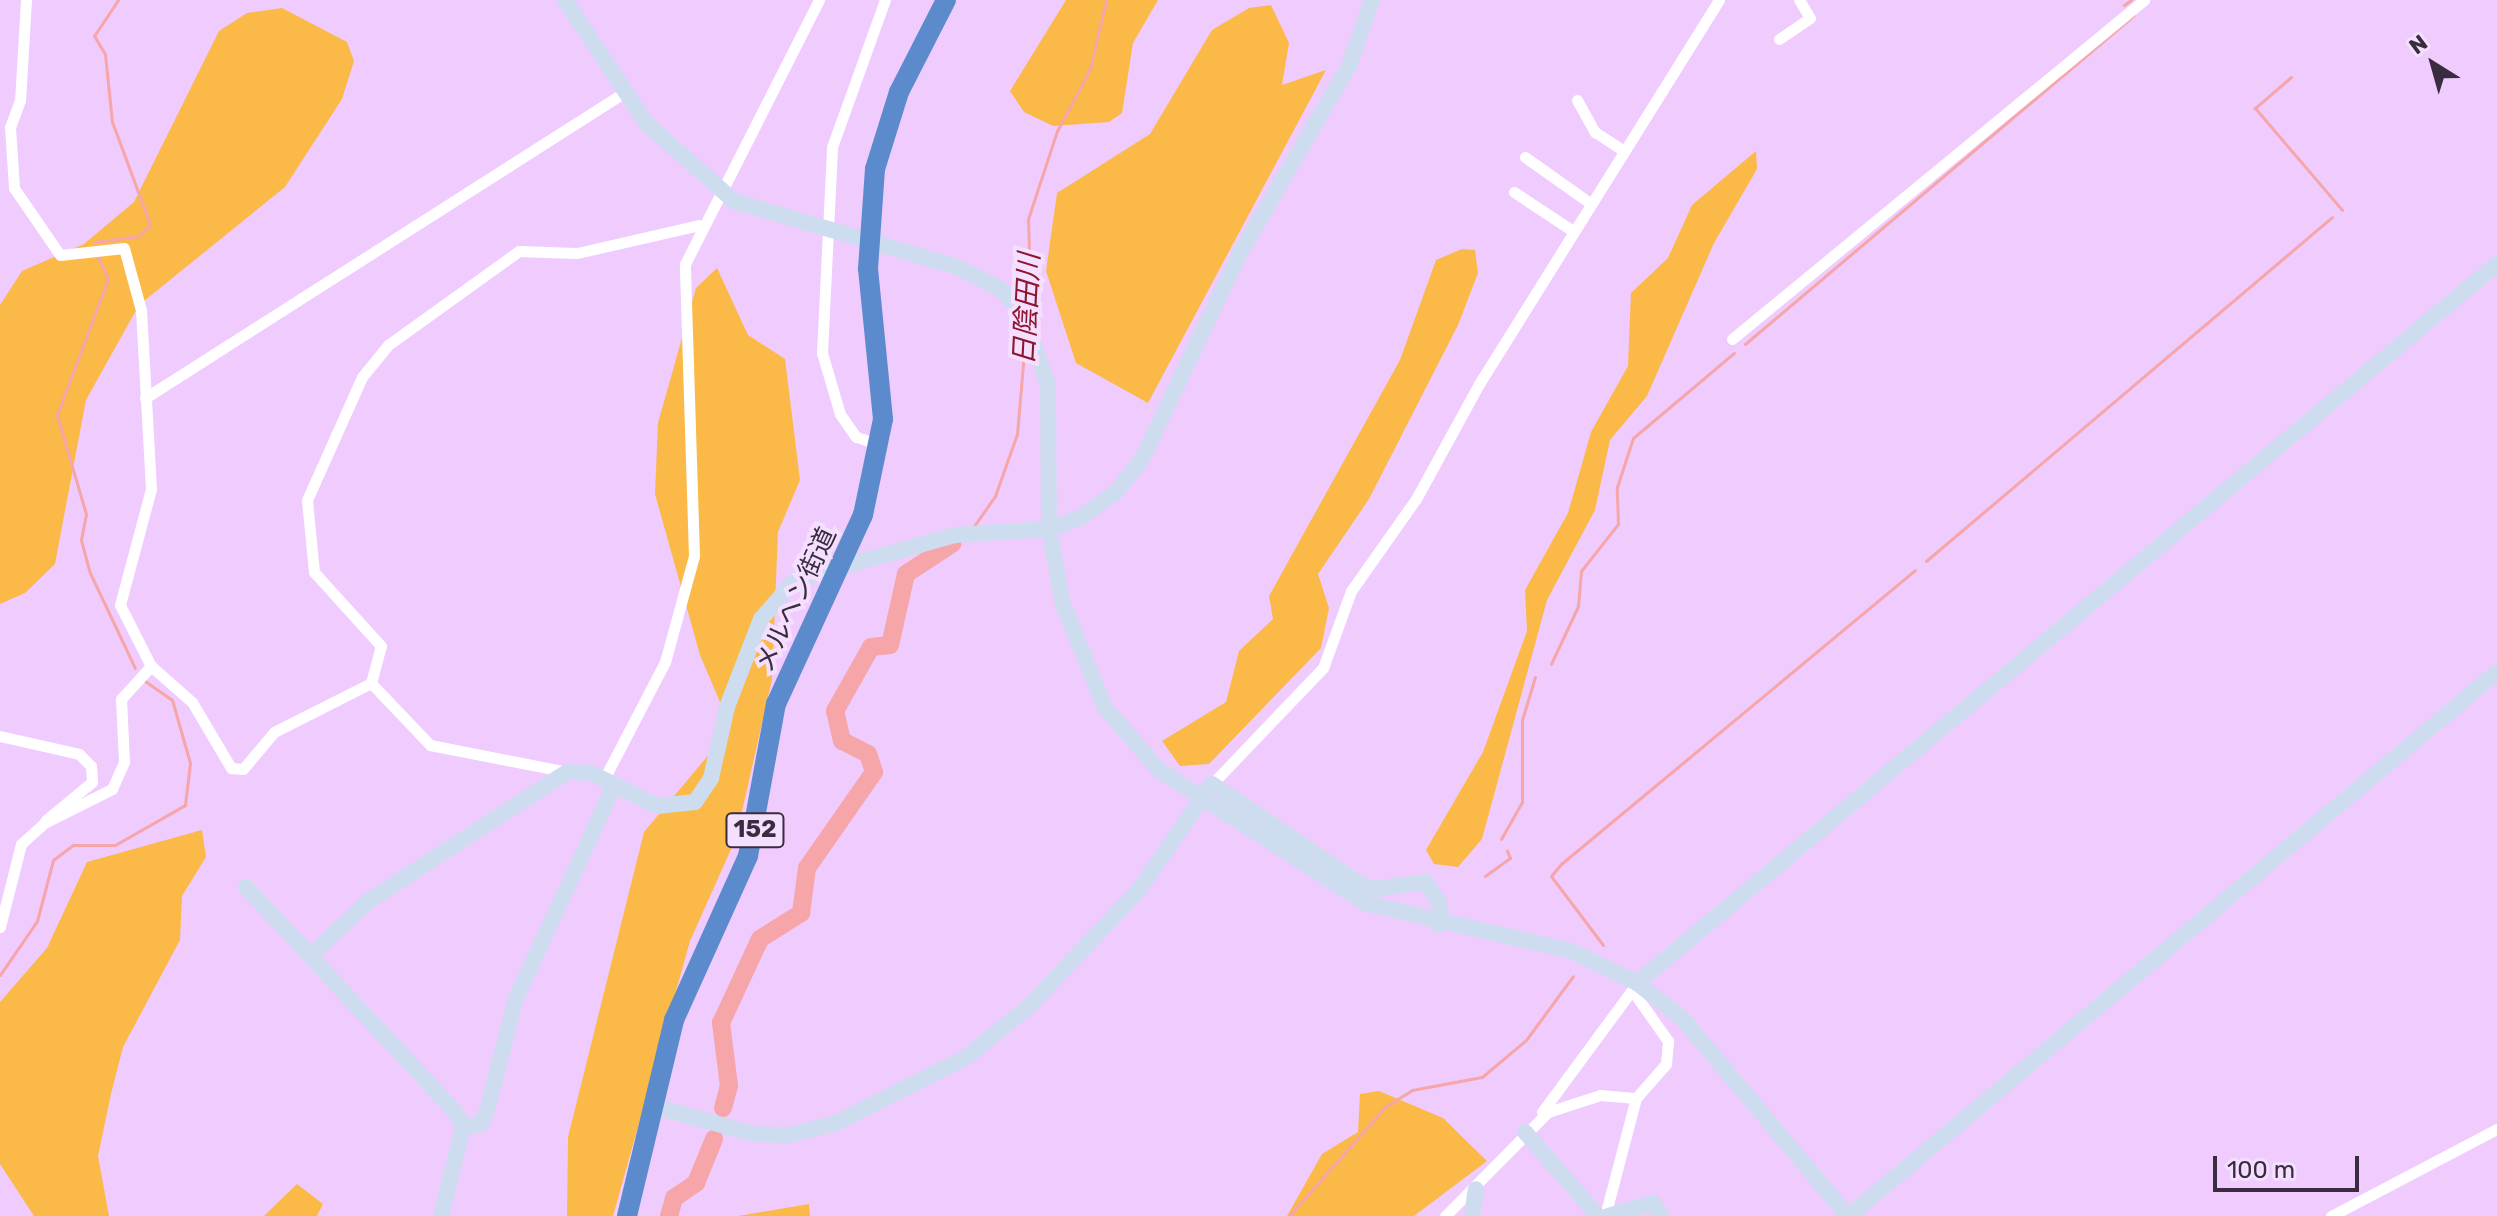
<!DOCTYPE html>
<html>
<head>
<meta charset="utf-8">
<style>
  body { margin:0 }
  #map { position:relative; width:2497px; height:1216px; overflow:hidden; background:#f0cbfe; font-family:Rubik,"Noto Sans JP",sans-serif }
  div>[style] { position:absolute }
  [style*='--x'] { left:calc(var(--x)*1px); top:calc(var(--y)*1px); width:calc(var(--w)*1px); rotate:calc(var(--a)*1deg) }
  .green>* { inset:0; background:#fbb948 }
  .stream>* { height:3px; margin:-1.5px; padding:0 1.5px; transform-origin:1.5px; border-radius:1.5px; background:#f6a5a8 }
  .river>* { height:18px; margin:-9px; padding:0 9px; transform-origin:9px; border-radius:9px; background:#f6a5a8 }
  .street>* { height:11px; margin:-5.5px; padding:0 5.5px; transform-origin:5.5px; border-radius:5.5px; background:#fff }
  .secondary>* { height:16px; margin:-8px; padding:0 8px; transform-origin:8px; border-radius:8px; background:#cedcf0 }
  .highway>* { height:20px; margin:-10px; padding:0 10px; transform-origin:10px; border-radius:10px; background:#5c8bcd }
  span { translate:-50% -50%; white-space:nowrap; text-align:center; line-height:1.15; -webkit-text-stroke:8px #f5dffe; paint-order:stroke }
  .shield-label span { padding:2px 6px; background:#f5dffe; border:2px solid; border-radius:6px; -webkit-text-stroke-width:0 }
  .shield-label { font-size:24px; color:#3a2c3f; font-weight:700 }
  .street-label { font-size:26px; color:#3a2c3f }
  .water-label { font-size:28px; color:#8d152d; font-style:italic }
  .north { position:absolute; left:2393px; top:24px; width:80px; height:80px; -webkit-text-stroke:6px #f5dffe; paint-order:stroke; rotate:323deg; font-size:22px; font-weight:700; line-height:32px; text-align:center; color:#3a2c3f }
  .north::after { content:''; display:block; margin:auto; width:28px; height:36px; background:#3a2c3f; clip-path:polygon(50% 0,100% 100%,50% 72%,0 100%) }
  .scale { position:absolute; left:2213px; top:1156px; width:146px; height:36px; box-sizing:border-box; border:4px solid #3a2c3f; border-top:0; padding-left:10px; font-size:24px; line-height:28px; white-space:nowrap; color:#3a2c3f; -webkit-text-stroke:6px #f5dffe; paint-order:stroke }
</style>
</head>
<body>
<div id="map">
  <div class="green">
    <div style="clip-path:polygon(1066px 0,1158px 0,1133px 43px,1122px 113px,1109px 122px,1053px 126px,1024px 112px,1010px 91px)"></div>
    <div style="clip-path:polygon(1271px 5px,1289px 43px,1282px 85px,1326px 70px,1148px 403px,1076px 363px,1046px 271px,1057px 193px,1150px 134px,1212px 30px,1249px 8px)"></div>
    <div style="clip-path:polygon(282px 8px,347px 42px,354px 61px,342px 99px,285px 187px,139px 305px,86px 400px,55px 564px,25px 593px,0 604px,0 305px,22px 271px,84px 244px,134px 202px,219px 31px,247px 13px)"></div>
    <div style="clip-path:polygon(1756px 151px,1757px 169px,1714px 243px,1647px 396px,1610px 440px,1595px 510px,1547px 600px,1482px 839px,1458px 867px,1434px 864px,1426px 850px,1483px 752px,1527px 631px,1525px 590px,1568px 513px,1591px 432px,1628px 366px,1631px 293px,1668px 258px,1692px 205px)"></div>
    <div style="clip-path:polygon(1462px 249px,1475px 250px,1478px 273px,1458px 325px,1369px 499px,1318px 574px,1329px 608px,1321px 648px,1209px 764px,1180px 766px,1162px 741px,1226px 702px,1239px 651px,1273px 619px,1269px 596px,1400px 360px,1436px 260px)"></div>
    <div style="clip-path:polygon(717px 268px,748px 335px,785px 359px,800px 480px,778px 532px,772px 679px,736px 838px,690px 941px,613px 1216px,567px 1216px,568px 1137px,644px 832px,731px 728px,700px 655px,655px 494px,658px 423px,696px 288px)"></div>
    <div style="clip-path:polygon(202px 830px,206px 857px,182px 896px,180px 940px,123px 1047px,111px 1094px,98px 1156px,109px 1216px,34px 1216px,0 1164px,0 1002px,47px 948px,87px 862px)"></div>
    <div style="clip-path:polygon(1379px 1091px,1443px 1118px,1487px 1161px,1414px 1216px,1287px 1216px,1322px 1154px,1358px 1132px,1360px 1094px)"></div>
    <div style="clip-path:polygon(297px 1184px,323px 1204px,317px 1216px,264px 1216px)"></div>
    <div style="clip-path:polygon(809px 1204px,810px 1216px,738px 1216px)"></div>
  </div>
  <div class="stream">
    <div style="--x:2124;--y:5;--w:9;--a:-36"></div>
    <div style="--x:2291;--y:77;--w:48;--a:139.3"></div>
    <div style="--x:2255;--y:108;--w:134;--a:49.5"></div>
    <div style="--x:94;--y:242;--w:45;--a:-7.6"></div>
    <div style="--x:139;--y:236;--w:16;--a:-47"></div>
    <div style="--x:150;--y:224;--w:109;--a:-110.4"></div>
    <div style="--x:112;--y:122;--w:68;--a:-95.9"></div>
    <div style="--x:105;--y:54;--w:21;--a:-121"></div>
    <div style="--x:94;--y:36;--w:43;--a:-56.3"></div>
    <div style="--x:97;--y:255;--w:26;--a:65"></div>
    <div style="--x:108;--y:279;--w:145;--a:110.6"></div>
    <div style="--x:57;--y:415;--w:103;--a:73.7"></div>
    <div style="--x:86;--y:514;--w:26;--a:101"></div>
    <div style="--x:81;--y:540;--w:34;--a:75"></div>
    <div style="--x:90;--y:573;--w:105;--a:64.7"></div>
    <div style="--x:1031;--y:314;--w:95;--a:-91.8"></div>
    <div style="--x:1028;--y:219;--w:93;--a:-71.8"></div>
    <div style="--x:1057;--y:131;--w:70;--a:-62"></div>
    <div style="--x:1090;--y:69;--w:71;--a:-76.9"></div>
    <div style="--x:1745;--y:344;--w:509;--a:-40.22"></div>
    <div style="--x:974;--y:526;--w:37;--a:-55"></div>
    <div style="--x:995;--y:496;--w:66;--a:-70.5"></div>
    <div style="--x:1017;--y:434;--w:93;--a:-85.1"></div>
    <div style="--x:1926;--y:561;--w:532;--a:-40.27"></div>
    <div style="--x:1551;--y:664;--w:64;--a:-65"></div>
    <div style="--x:1578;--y:606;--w:35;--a:-85"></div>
    <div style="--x:1581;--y:571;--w:60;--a:-51.8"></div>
    <div style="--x:1618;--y:524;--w:37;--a:-92"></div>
    <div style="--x:1617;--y:487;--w:52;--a:-71.9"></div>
    <div style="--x:1633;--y:438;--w:132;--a:-40.1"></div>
    <div style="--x:1501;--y:839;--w:43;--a:-60.4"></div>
    <div style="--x:1522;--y:802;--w:82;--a:-90"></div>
    <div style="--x:1522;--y:720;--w:45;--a:-73.2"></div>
    <div style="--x:1485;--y:876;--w:31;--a:-36"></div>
    <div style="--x:1510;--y:858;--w:8;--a:-113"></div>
    <div style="--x:1603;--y:945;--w:86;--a:-127"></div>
    <div style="--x:1551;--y:876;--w:16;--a:-50"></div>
    <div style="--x:1561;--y:864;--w:460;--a:-39.7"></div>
    <div style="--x:0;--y:975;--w:65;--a:-55.6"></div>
    <div style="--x:37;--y:921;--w:63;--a:-75.3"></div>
    <div style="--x:53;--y:860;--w:25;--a:-37"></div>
    <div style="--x:73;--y:845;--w:42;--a:0"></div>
    <div style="--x:115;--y:845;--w:81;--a:-29.7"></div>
    <div style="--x:185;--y:805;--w:42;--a:-83.2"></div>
    <div style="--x:190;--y:763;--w:66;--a:-105.9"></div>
    <div style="--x:172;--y:700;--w:37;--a:-145"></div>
    <div style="--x:1289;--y:1216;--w:145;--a:-48.6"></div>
    <div style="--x:1385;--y:1107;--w:32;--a:-32"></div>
    <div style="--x:1412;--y:1090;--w:71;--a:-10.5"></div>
    <div style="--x:1482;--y:1077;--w:57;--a:-40.1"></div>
    <div style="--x:1526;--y:1040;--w:79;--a:-53.7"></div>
  </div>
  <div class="river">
    <div style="--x:723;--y:1108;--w:23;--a:-75"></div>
    <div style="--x:729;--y:1086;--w:64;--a:-97.2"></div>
    <div style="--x:721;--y:1023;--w:93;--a:-65.1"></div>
    <div style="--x:760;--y:939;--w:49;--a:-32.4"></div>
    <div style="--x:801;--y:913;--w:45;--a:-82.4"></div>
    <div style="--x:807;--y:868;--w:117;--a:-55.1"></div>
    <div style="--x:874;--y:772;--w:19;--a:-108"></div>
    <div style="--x:868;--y:754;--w:29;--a:-153"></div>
    <div style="--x:842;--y:741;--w:31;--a:-103"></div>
    <div style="--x:835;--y:711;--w:73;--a:-60.6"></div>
    <div style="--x:871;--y:647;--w:19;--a:-6"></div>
    <div style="--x:890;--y:645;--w:73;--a:-77.3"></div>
    <div style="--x:906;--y:574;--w:56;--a:-33.4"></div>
    <div style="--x:669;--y:1216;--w:19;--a:-74"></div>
    <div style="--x:674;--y:1198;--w:27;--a:-34"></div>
    <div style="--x:696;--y:1183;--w:48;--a:-67.8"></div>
  </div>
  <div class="street">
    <div style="--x:26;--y:0;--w:100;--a:93.4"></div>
    <div style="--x:20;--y:100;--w:29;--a:110"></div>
    <div style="--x:10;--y:127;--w:61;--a:86.2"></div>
    <div style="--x:14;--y:188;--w:81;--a:55.5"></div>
    <div style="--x:60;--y:255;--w:64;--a:-6.2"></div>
    <div style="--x:124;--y:248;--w:64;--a:74.7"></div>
    <div style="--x:141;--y:310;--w:179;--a:86.8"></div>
    <div style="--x:151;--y:489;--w:120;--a:105"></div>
    <div style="--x:120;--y:605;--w:68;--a:63.1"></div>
    <div style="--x:151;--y:666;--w:55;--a:41.3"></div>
    <div style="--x:192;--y:702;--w:77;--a:59.4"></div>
    <div style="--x:231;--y:768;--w:12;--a:5"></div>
    <div style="--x:243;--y:769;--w:48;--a:-50"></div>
    <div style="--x:274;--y:732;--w:109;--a:-26.8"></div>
    <div style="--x:371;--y:683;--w:86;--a:46.4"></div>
    <div style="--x:430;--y:745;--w:140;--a:11.1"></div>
    <div style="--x:1779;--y:39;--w:37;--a:-34"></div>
    <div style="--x:1810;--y:18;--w:21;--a:-121"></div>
    <div style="--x:1577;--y:100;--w:37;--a:61"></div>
    <div style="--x:1595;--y:132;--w:35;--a:33"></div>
    <div style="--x:1525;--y:157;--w:80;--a:35.3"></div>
    <div style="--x:1514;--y:192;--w:71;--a:33.5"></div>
    <div style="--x:1732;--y:339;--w:534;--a:-39.45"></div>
    <div style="--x:145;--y:398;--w:569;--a:-32.52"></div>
    <div style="--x:878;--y:444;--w:23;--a:-162"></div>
    <div style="--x:856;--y:437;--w:28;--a:-125"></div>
    <div style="--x:840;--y:414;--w:64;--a:-106.4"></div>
    <div style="--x:822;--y:353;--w:206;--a:-87.2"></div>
    <div style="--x:832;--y:147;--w:156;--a:-70.2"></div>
    <div style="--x:371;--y:683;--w:38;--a:-75"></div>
    <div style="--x:381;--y:646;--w:100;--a:-132.2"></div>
    <div style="--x:314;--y:572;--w:72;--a:-95.6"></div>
    <div style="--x:307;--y:500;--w:135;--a:-65.9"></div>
    <div style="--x:362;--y:377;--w:41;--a:-50.9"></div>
    <div style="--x:388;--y:345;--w:161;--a:-35.7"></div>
    <div style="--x:519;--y:251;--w:58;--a:2"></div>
    <div style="--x:577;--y:253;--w:125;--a:-12.9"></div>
    <div style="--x:0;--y:736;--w:81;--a:12.8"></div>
    <div style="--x:79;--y:754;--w:17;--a:45"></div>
    <div style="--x:91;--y:766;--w:16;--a:86"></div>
    <div style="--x:92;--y:782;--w:60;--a:140.4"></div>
    <div style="--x:603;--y:781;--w:134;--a:-62.5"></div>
    <div style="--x:665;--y:662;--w:110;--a:-74.7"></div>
    <div style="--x:694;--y:556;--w:292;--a:-91.8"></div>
    <div style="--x:685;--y:264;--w:296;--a:-63.1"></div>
    <div style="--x:1212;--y:784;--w:161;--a:-46.3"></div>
    <div style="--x:1323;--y:668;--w:82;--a:-70"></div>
    <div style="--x:1351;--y:591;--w:113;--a:-54.8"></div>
    <div style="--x:1416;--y:499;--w:131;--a:-61.3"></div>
    <div style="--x:1479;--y:384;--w:453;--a:-58"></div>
    <div style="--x:0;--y:927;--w:86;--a:-75.8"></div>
    <div style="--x:21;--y:844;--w:31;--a:-42"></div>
    <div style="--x:44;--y:823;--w:76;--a:-26.6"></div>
    <div style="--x:112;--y:789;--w:30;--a:-66"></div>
    <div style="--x:124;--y:762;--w:63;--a:-92.7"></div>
    <div style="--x:121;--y:699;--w:45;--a:-47.7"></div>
    <div style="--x:1542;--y:1112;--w:152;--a:-53.6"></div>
    <div style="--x:1445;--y:1216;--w:146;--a:-45.3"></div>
    <div style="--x:1548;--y:1112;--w:55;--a:-18.1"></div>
    <div style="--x:1600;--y:1095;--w:36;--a:5"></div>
    <div style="--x:1605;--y:1216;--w:122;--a:-75.3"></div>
    <div style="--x:1636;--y:1098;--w:45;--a:-48.6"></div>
    <div style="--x:1666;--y:1064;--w:23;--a:-85"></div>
    <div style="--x:1668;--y:1041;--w:62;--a:-125.2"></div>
    <div style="--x:1632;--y:990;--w:9;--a:-54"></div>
    <div style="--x:2331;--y:1216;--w:187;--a:-27.7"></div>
  </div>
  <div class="secondary">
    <div style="--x:565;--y:0;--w:147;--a:56.6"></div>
    <div style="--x:646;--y:123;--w:118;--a:41.6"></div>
    <div style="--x:734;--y:201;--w:233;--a:16.5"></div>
    <div style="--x:957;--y:267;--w:47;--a:26.6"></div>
    <div style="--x:999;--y:288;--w:34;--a:45"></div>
    <div style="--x:1023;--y:312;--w:77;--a:71.1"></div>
    <div style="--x:1048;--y:385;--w:144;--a:89.6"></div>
    <div style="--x:1049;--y:529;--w:76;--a:79.4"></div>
    <div style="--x:1063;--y:604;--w:112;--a:68"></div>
    <div style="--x:1105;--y:708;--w:82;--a:48.9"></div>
    <div style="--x:1159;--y:770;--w:245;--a:32.8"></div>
    <div style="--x:1365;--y:903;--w:212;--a:13.1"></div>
    <div style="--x:1571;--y:951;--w:73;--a:25.9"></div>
    <div style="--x:1637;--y:983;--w:58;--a:38"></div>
    <div style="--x:1683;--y:1019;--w:257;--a:50.1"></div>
    <div style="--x:246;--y:887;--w:309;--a:47.1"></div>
    <div style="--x:456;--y:1113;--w:16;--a:63"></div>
    <div style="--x:463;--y:1127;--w:92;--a:103.9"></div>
    <div style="--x:310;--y:956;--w:82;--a:-43"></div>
    <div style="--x:370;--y:900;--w:235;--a:-33"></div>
    <div style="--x:567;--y:772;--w:24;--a:2"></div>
    <div style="--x:591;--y:773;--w:74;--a:26.6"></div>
    <div style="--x:657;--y:806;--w:38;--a:-6"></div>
    <div style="--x:695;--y:802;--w:29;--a:-56"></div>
    <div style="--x:711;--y:778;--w:73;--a:-77.3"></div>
    <div style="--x:727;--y:707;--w:94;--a:-68.9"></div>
    <div style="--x:761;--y:619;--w:52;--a:-48.9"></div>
    <div style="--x:795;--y:580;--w:166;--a:-15.7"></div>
    <div style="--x:955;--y:535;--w:94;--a:-3.7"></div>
    <div style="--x:1049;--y:529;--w:33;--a:-20"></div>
    <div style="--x:1080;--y:518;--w:46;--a:-36.1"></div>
    <div style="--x:1117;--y:491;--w:43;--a:-52.6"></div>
    <div style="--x:1143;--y:457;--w:226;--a:-64.6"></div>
    <div style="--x:1240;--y:253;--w:216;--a:-59.8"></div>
    <div style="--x:1349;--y:66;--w:70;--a:-70.8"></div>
    <div style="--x:1637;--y:983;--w:1121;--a:-39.9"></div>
    <div style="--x:654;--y:1106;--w:103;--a:15.8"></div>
    <div style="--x:753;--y:1134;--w:36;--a:2"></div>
    <div style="--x:789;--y:1135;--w:49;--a:-14.3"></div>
    <div style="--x:836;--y:1123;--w:144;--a:-26.7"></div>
    <div style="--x:965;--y:1058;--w:80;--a:-38.9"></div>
    <div style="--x:1027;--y:1008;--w:160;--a:-46.5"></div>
    <div style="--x:1137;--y:892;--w:131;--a:-55.2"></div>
    <div style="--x:1212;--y:784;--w:176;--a:34.1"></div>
    <div style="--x:1358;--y:883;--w:17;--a:21"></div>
    <div style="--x:1374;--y:889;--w:52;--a:-7.7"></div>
    <div style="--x:1426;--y:882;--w:26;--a:58"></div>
    <div style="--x:1440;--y:904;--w:21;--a:95"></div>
    <div style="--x:463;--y:1127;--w:18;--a:-9"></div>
    <div style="--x:481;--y:1124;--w:15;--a:-67"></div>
    <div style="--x:487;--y:1110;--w:116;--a:-75.5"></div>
    <div style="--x:516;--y:998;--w:234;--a:-65.2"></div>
    <div style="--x:1525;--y:1132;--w:111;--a:49"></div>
    <div style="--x:1472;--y:1216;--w:27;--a:-82"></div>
    <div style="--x:1608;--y:1216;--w:47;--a:-16.1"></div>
    <div style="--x:1653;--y:1203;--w:15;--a:58"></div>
    <div style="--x:1849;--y:1216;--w:846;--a:-40.01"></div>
  </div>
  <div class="highway">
    <div style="--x:627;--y:1216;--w:202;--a:-76.5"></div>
    <div style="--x:674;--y:1020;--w:180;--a:-65.7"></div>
    <div style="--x:748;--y:856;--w:155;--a:-79.6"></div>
    <div style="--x:776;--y:704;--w:208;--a:-65.3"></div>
    <div style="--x:863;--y:515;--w:98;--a:-78.2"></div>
    <div style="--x:883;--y:419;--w:151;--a:-95.7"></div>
    <div style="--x:868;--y:269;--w:100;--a:-86"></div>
    <div style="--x:875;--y:169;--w:81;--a:-72.7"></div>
    <div style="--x:899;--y:92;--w:103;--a:-62.9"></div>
  </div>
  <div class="shield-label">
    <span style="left:755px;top:830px">152</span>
  </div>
  <div class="street-label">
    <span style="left:796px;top:600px;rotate:-65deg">メルヘン街道</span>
  </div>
  <div class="water-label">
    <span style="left:1027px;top:309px;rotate:-87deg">日陰田川</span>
  </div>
  <div class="north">N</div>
  <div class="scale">100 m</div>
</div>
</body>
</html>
